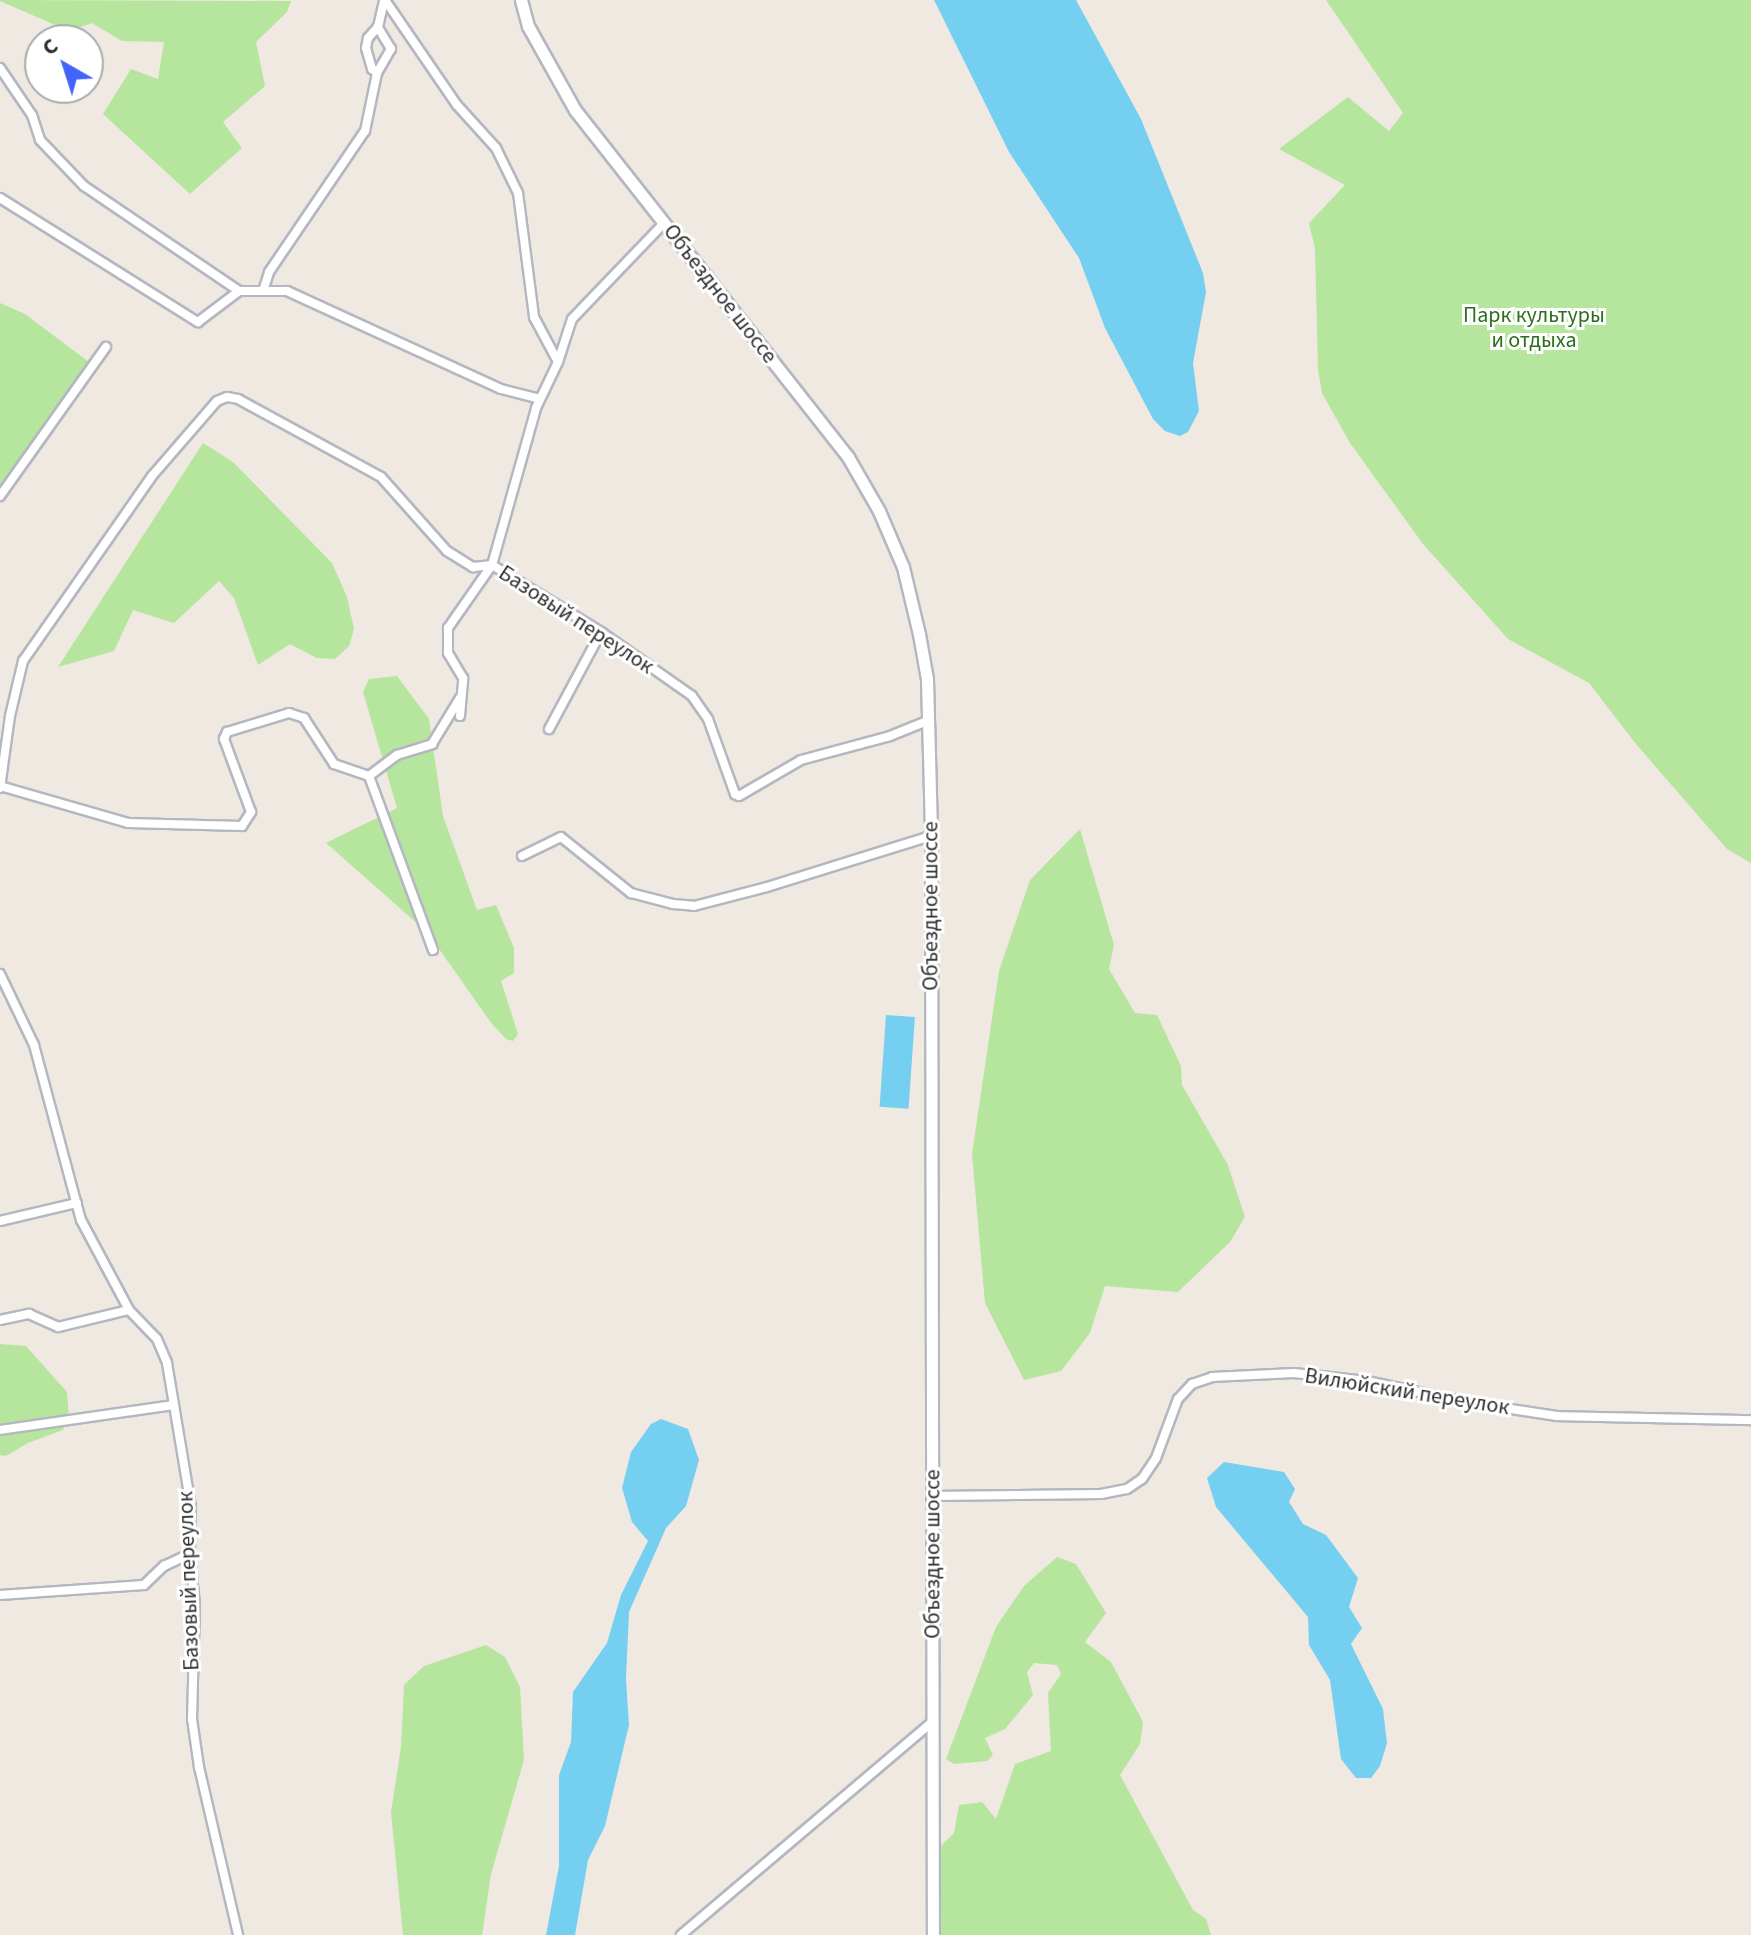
<!DOCTYPE html>
<html>
<head>
<meta charset="utf-8">
<style>
  body { margin:0 }
  #map { position:relative; width:1751px; height:1935px; overflow:hidden; background:#efe9e1; font-family:"Source Sans 3",sans-serif }
  div>[style] { position:absolute }
  [style*='--x'] { left:calc(var(--x)*1px); top:calc(var(--y)*1px); width:calc(var(--w)*1px); rotate:calc(var(--a)*1deg) }
  .green>* { inset:0; background:#b6e59e }
  .water>* { inset:0; background:#75cff0; transform-origin:0 0 }
  .roads { filter:drop-shadow(2px 0 #b4b7c1) drop-shadow(-2px 0 #b4b7c1) drop-shadow(0 2px #b4b7c1) drop-shadow(0 -2px #b4b7c1) }
  .street>* { height:8px; margin:-4px; padding:0 4px; transform-origin:4px; border-radius:4px; background:#fff }
  .secondary>* { height:11px; margin:-5.5px; padding:0 5.5px; transform-origin:5.5px; border-radius:5.5px; background:#fff }
  span { translate:-50% -50%; white-space:nowrap; text-align:center; line-height:1.15; -webkit-text-stroke:6px #fff; paint-order:stroke }
  .street-label { font-size:22px; color:#2e2e2e }
  .park-label { font-size:22px; color:#2c6e1b }
  .north { position:absolute; left:24px; top:24px; width:80px; height:80px; box-sizing:border-box; background:#fff; border:2px solid #ababab; border-radius:50%; rotate:321deg; font-size:22px; font-weight:700; line-height:32px; text-align:center; color:#2e2e2e }
  .north::after { content:''; display:block; margin:auto; width:28px; height:36px; background:#4264fb; clip-path:polygon(50% 0,100% 100%,50% 72%,0 100%) }
</style>
</head>
<body>
<div id="map">
  <div class="green">
    <div style="clip-path:polygon(1326px 0,1751px 0,1751px 863px,1727px 849px,1636px 744px,1589px 683px,1508px 639px,1423px 544px,1350px 443px,1322px 393px,1318px 370px,1315px 249px,1309px 223px,1345px 185px,1279px 149px,1348px 97px,1389px 131px,1403px 113px)"></div>
    <div style="clip-path:polygon(0 1px,0 0,291px 1px,287px 12px,256px 42px,265px 86px,223px 122px,242px 148px,190px 194px,103px 114px,131px 69px,158px 79px,164px 42px,122px 41px,92px 23px,69px 31px)"></div>
    <div style="clip-path:polygon(0 303px,25px 314px,89px 362px,0 487px)"></div>
    <div style="clip-path:polygon(203px 443px,233px 462px,332px 563px,347px 597px,354px 629px,349px 646px,335px 659px,317px 658px,290px 644px,258px 665px,234px 598px,219px 581px,174px 623px,133px 610px,114px 651px,58px 667px)"></div>
    <div style="clip-path:polygon(397px 676px,429px 719px,443px 816px,477px 910px,496px 905px,514px 948px,514px 973px,501px 981px,518px 1034px,513px 1041px,506px 1039px,492px 1024px,427px 932px,326px 843px,397px 808px,363px 692px,369px 679px)"></div>
    <div style="clip-path:polygon(1080px 829px,1114px 945px,1109px 969px,1135px 1013px,1157px 1015px,1181px 1066px,1182px 1085px,1228px 1165px,1245px 1217px,1230px 1242px,1178px 1292px,1105px 1286px,1090px 1333px,1061px 1371px,1024px 1380px,985px 1303px,972px 1154px,999px 971px,1030px 880px)"></div>
    <div style="clip-path:polygon(0 1344px,26px 1346px,67px 1392px,69px 1418px,63px 1430px,28px 1443px,6px 1456px,0 1455px)"></div>
    <div style="clip-path:polygon(1057px 1557px,1076px 1564px,1106px 1613px,1085px 1642px,1111px 1662px,1143px 1722px,1140px 1744px,1120px 1775px,1193px 1910px,1206px 1919px,1211px 1935px,941px 1935px,939px 1848px,954px 1833px,959px 1805px,982px 1802px,996px 1819px,1015px 1764px,1051px 1751px,1048px 1693px,1061px 1674px,1057px 1665px,1034px 1663px,1027px 1672px,1033px 1695px,1005px 1729px,985px 1738px,993px 1755px,987px 1761px,954px 1764px,946px 1759px,996px 1627px,1024px 1586px)"></div>
    <div style="clip-path:polygon(486px 1645px,505px 1657px,520px 1687px,524px 1760px,491px 1874px,482px 1935px,403px 1935px,391px 1812px,401px 1747px,404px 1685px,424px 1666px)"></div>
  </div>
  <div class="water">
    <div style="clip-path:polygon(934px 0,1076px 0,1141px 119px,1203px 273px,1206px 292px,1193px 363px,1199px 411px,1188px 432px,1180px 436px,1165px 431px,1153px 419px,1105px 328px,1079px 258px,1009px 152px)"></div>
    <div style="left:886px;top:1015px;width:29px;height:92px;rotate:4deg"></div>
    <div style="clip-path:polygon(661px 1419px,688px 1429px,699px 1460px,686px 1506px,666px 1528px,629px 1612px,626px 1679px,629px 1725px,605px 1826px,588px 1860px,575px 1935px,546px 1935px,559px 1866px,559px 1775px,571px 1742px,573px 1692px,607px 1643px,621px 1595px,648px 1541px,632px 1522px,622px 1488px,631px 1452px,651px 1424px)"></div>
    <div style="clip-path:polygon(1224px 1462px,1284px 1472px,1295px 1489px,1289px 1502px,1303px 1524px,1326px 1535px,1358px 1578px,1349px 1607px,1362px 1628px,1351px 1644px,1383px 1709px,1387px 1743px,1380px 1766px,1371px 1778px,1356px 1778px,1341px 1759px,1330px 1680px,1309px 1645px,1308px 1617px,1216px 1507px,1207px 1478px)"></div>
  </div>
  <div class="roads">
    <div class="street">
      <div style="--x:385;--y:0;--w:127;--a:55.6"></div>
      <div style="--x:457;--y:105;--w:58;--a:47.8"></div>
      <div style="--x:496;--y:148;--w:50;--a:63.9"></div>
      <div style="--x:518;--y:193;--w:125;--a:82.6"></div>
      <div style="--x:534;--y:317;--w:51;--a:61.9"></div>
      <div style="--x:0;--y:68;--w:57;--a:55.8"></div>
      <div style="--x:32;--y:115;--w:26;--a:72"></div>
      <div style="--x:40;--y:140;--w:64;--a:46.3"></div>
      <div style="--x:84;--y:186;--w:187;--a:34.1"></div>
      <div style="--x:239;--y:291;--w:48;--a:0"></div>
      <div style="--x:287;--y:291;--w:235;--a:24.6"></div>
      <div style="--x:501;--y:389;--w:40;--a:14.4"></div>
      <div style="--x:377;--y:73;--w:28;--a:-60"></div>
      <div style="--x:391;--y:49;--w:26;--a:-121"></div>
      <div style="--x:0;--y:198;--w:234;--a:32.1"></div>
      <div style="--x:198;--y:322;--w:51;--a:-37.1"></div>
      <div style="--x:263;--y:291;--w:20;--a:-72"></div>
      <div style="--x:269;--y:272;--w:171;--a:-55.8"></div>
      <div style="--x:365;--y:131;--w:59;--a:-78.3"></div>
      <div style="--x:377;--y:73;--w:6;--a:-141"></div>
      <div style="--x:372;--y:69;--w:22;--a:-106"></div>
      <div style="--x:366;--y:48;--w:10;--a:-79"></div>
      <div style="--x:368;--y:38;--w:15;--a:-48"></div>
      <div style="--x:378;--y:27;--w:28;--a:-77"></div>
      <div style="--x:0;--y:496;--w:183;--a:-54.6"></div>
      <div style="--x:460;--y:716;--w:38;--a:-85"></div>
      <div style="--x:463;--y:678;--w:29;--a:-121"></div>
      <div style="--x:448;--y:653;--w:25;--a:-90"></div>
      <div style="--x:448;--y:628;--w:77;--a:-55.1"></div>
      <div style="--x:492;--y:565;--w:163;--a:-74.3"></div>
      <div style="--x:536;--y:408;--w:51;--a:-64.4"></div>
      <div style="--x:558;--y:362;--w:45;--a:-72"></div>
      <div style="--x:572;--y:319;--w:132;--a:-46.2"></div>
      <div style="--x:549;--y:729;--w:110;--a:-61.8"></div>
      <div style="--x:0;--y:786;--w:133;--a:16.1"></div>
      <div style="--x:128;--y:823;--w:114;--a:1.5"></div>
      <div style="--x:242;--y:826;--w:17;--a:-57"></div>
      <div style="--x:251;--y:812;--w:78;--a:-110.3"></div>
      <div style="--x:224;--y:739;--w:8;--a:-67"></div>
      <div style="--x:227;--y:732;--w:65;--a:-17"></div>
      <div style="--x:289;--y:713;--w:16;--a:18"></div>
      <div style="--x:304;--y:718;--w:55;--a:56.9"></div>
      <div style="--x:334;--y:764;--w:37;--a:19"></div>
      <div style="--x:0;--y:788;--w:73;--a:-82.1"></div>
      <div style="--x:10;--y:716;--w:57;--a:-76.7"></div>
      <div style="--x:23;--y:661;--w:226;--a:-55.1"></div>
      <div style="--x:152;--y:476;--w:99;--a:-49.1"></div>
      <div style="--x:217;--y:401;--w:11;--a:-22"></div>
      <div style="--x:227;--y:397;--w:11;--a:10"></div>
      <div style="--x:238;--y:399;--w:163;--a:28.6"></div>
      <div style="--x:381;--y:477;--w:99;--a:48.3"></div>
      <div style="--x:447;--y:551;--w:31;--a:32"></div>
      <div style="--x:473;--y:567;--w:19;--a:-6"></div>
      <div style="--x:492;--y:565;--w:128;--a:31.6"></div>
      <div style="--x:601;--y:632;--w:111;--a:35.1"></div>
      <div style="--x:692;--y:696;--w:28;--a:55"></div>
      <div style="--x:708;--y:719;--w:80;--a:70.2"></div>
      <div style="--x:735;--y:794;--w:4;--a:27"></div>
      <div style="--x:739;--y:796;--w:72;--a:-30.1"></div>
      <div style="--x:801;--y:760;--w:92;--a:-15.1"></div>
      <div style="--x:890;--y:736;--w:40;--a:-22"></div>
      <div style="--x:522;--y:856;--w:43;--a:-26"></div>
      <div style="--x:561;--y:837;--w:90;--a:38.7"></div>
      <div style="--x:631;--y:893;--w:43;--a:14.7"></div>
      <div style="--x:673;--y:904;--w:21;--a:5"></div>
      <div style="--x:694;--y:906;--w:75;--a:-14.6"></div>
      <div style="--x:767;--y:887;--w:172;--a:-17.3"></div>
      <div style="--x:433;--y:950;--w:185;--a:-110.2"></div>
      <div style="--x:369;--y:776;--w:35;--a:-37"></div>
      <div style="--x:397;--y:755;--w:37;--a:-17"></div>
      <div style="--x:432;--y:744;--w:54;--a:-58.7"></div>
      <div style="--x:0;--y:974;--w:79;--a:64.4"></div>
      <div style="--x:34;--y:1045;--w:181;--a:75"></div>
      <div style="--x:81;--y:1220;--w:102;--a:61.9"></div>
      <div style="--x:129;--y:1310;--w:40;--a:46"></div>
      <div style="--x:157;--y:1339;--w:26;--a:67"></div>
      <div style="--x:167;--y:1363;--w:146;--a:80.5"></div>
      <div style="--x:191;--y:1507;--w:47;--a:91.2"></div>
      <div style="--x:190;--y:1554;--w:51;--a:84.4"></div>
      <div style="--x:195;--y:1605;--w:114;--a:91.5"></div>
      <div style="--x:192;--y:1719;--w:49;--a:81.7"></div>
      <div style="--x:199;--y:1767;--w:172;--a:76.9"></div>
      <div style="--x:0;--y:1221;--w:79;--a:-13.2"></div>
      <div style="--x:0;--y:1320;--w:30;--a:-12"></div>
      <div style="--x:29;--y:1314;--w:32;--a:24"></div>
      <div style="--x:58;--y:1327;--w:73;--a:-13.5"></div>
      <div style="--x:0;--y:1430;--w:175;--a:-8.2"></div>
      <div style="--x:934;--y:1496;--w:167;--a:-0.7"></div>
      <div style="--x:1101;--y:1494;--w:26;--a:-11"></div>
      <div style="--x:1127;--y:1489;--w:18;--a:-34"></div>
      <div style="--x:1142;--y:1479;--w:25;--a:-56"></div>
      <div style="--x:1156;--y:1458;--w:63;--a:-69.6"></div>
      <div style="--x:1178;--y:1399;--w:21;--a:-47"></div>
      <div style="--x:1192;--y:1384;--w:21;--a:-19"></div>
      <div style="--x:1212;--y:1377;--w:82;--a:-2.8"></div>
      <div style="--x:1294;--y:1373;--w:73;--a:6.3"></div>
      <div style="--x:1367;--y:1381;--w:100;--a:12.1"></div>
      <div style="--x:1465;--y:1402;--w:93;--a:8.7"></div>
      <div style="--x:1557;--y:1416;--w:194;--a:1.2"></div>
      <div style="--x:0;--y:1595;--w:144;--a:-4"></div>
      <div style="--x:144;--y:1585;--w:28;--a:-44"></div>
      <div style="--x:164;--y:1566;--w:29;--a:-25"></div>
      <div style="--x:681;--y:1935;--w:329;--a:-40.3"></div>
    </div>
    <div class="secondary">
      <div style="--x:521;--y:0;--w:27;--a:75"></div>
      <div style="--x:528;--y:26;--w:96;--a:60.8"></div>
      <div style="--x:575;--y:110;--w:442;--a:51.8"></div>
      <div style="--x:848;--y:457;--w:62;--a:60.1"></div>
      <div style="--x:879;--y:511;--w:61;--a:66.8"></div>
      <div style="--x:903;--y:567;--w:69;--a:76.6"></div>
      <div style="--x:919;--y:634;--w:46;--a:79.9"></div>
      <div style="--x:927;--y:679;--w:155;--a:88.5"></div>
      <div style="--x:931;--y:834;--w:1101;--a:89.9"></div>
    </div>
  </div>
  <div class="street-label">
    <span style="left:720px;top:294px;rotate:52deg">Объездное шоссе</span>
    <span style="left:576px;top:620px;rotate:33deg">Базовый переулок</span>
    <span style="left:931px;top:906px;rotate:-90deg">Объездное шоссе</span>
    <span style="left:1407px;top:1392px;rotate:9deg">Вилюйский переулок</span>
    <span style="left:933px;top:1554px;rotate:-90deg">Объездное шоссе</span>
    <span style="left:189px;top:1581px;rotate:-92deg">Базовый переулок</span>
  </div>
  <div class="park-label">
    <span style="left:1534px;top:328px">Парк культуры<br>и отдыха</span>
  </div>
  <div class="north">С</div>
</div>
</body>
</html>
